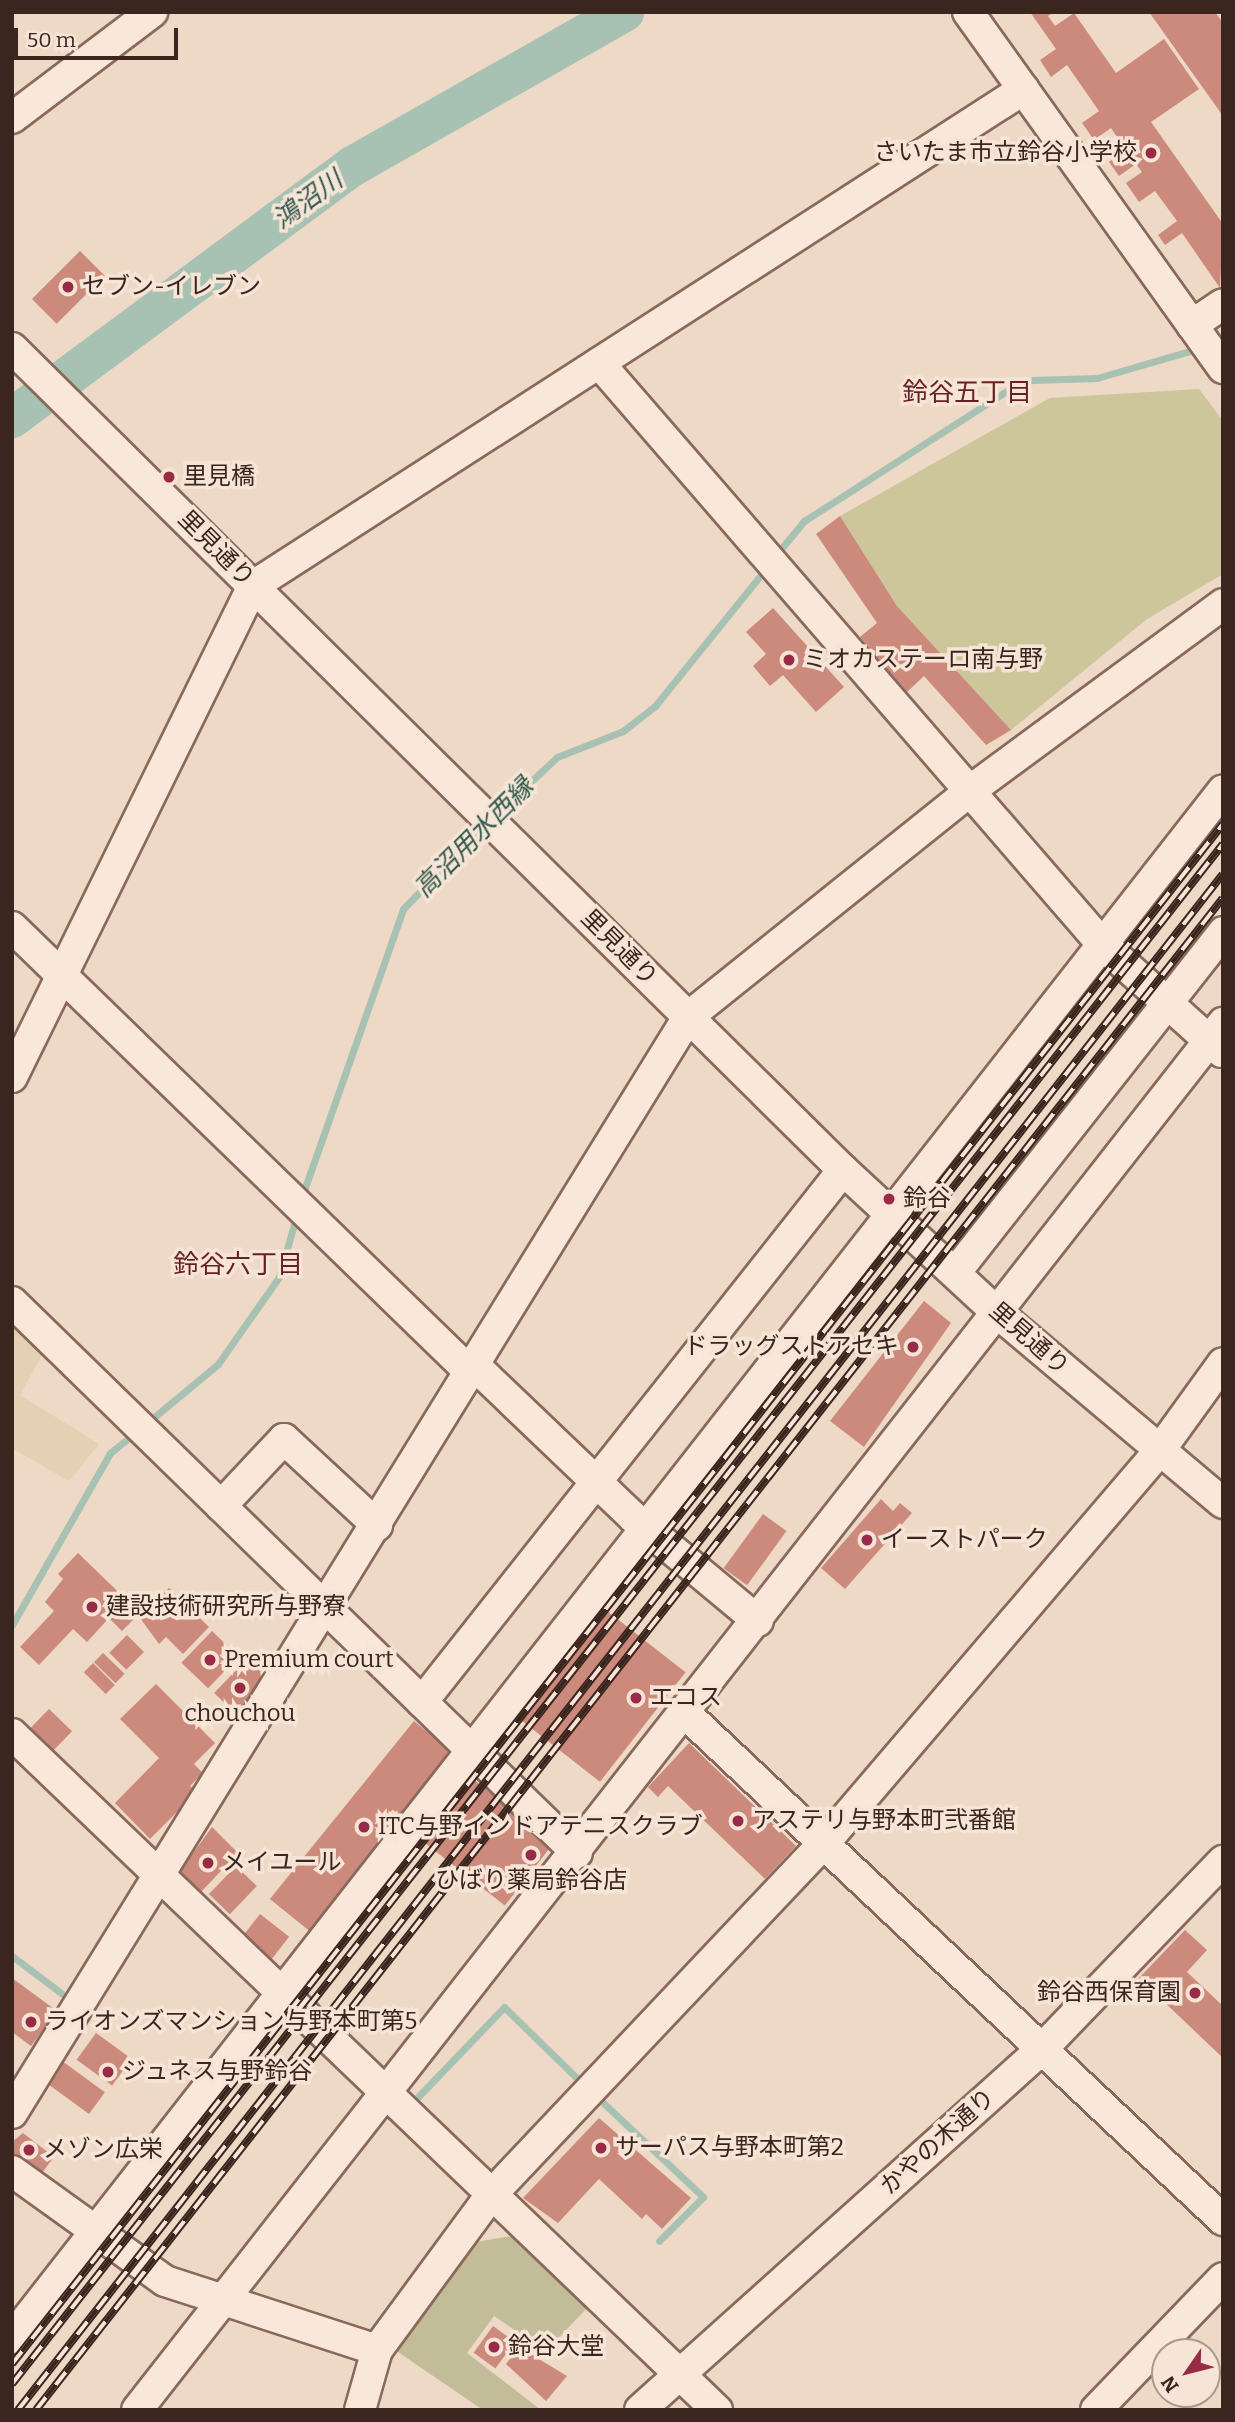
<!DOCTYPE html>
<html>
<head>
<meta charset="utf-8">
<style>
  body { margin:0 }
  #map { position:relative; width:1235px; height:2422px; overflow:hidden; background:#eed8c6; font-family:Bitter,"Noto Sans JP",serif }
  div>[style] { position:absolute }
  [style*='--x'] { left:calc(var(--x)*1px); top:calc(var(--y)*1px); width:calc(var(--w)*1px); rotate:calc(var(--a)*1deg) }
  .farmland>* { inset:0; background:#e4d0b3 }
  .green>* { inset:0; background:#ccc69a }
  .cemetery>* { inset:0; background:#c2bc99 }
  .stream>* { height:7px; margin:-3.5px; padding:0 3.5px; transform-origin:3.5px; border-radius:3.5px; background:#a7c2b3 }
  .river>* { height:40px; margin:-20px; padding:0 20px; transform-origin:20px; border-radius:20px; background:#a7c2b3 }
  .building>* { inset:0; background:#cc8a7c; transform-origin:0 0 }
  .roads { filter:drop-shadow(2px 0 #89695c) drop-shadow(-2px 0 #89695c) drop-shadow(0 2px #89695c) drop-shadow(0 -2px #89695c) }
  .minor>* { height:30px; margin:-15px; padding:0 15px; transform-origin:15px; border-radius:15px; background:#f9e8d9 }
  .rail>* { height:8px; margin-top:-4px; transform-origin:0; background:repeating-linear-gradient(90deg,#f6e4d6 0 16px,#3a261f 0 32px); box-sizing:border-box; border-block:2px solid #3a261f }
  .dots>* { width:19px; height:19px; translate:-50% -50%; box-sizing:border-box; border:4px solid #f6e4d6; border-radius:50% }
  span { translate:-50% -50%; white-space:nowrap; text-align:center; line-height:1.15; -webkit-text-stroke:7px #f6e4d6; paint-order:stroke }
  .poi-label { font-size:24px; color:#3a261f }
  .right { translate:-100% -50%; text-align:right }
  .left { translate:0 -50%; text-align:left }
  .street-label { font-size:24px; color:#3a261f }
  .water-label { font-size:26px; color:#2f594c; font-style:italic }
  .neighbourhood-label { font-size:26px; color:#661f22 }
  .frame { position:absolute; inset:0; border:14px solid #3a261f; pointer-events:none }
  .north { position:absolute; left:1151px; top:2338px; width:70px; height:70px; box-sizing:border-box; background:#f6e4d6; border:2px solid #ab988d; border-radius:50%; rotate:235deg; font-size:19px; font-weight:700; line-height:28px; text-align:center; color:#3a261f }
  .north::after { content:''; display:block; margin:auto; width:24px; height:32px; background:#982c47; clip-path:polygon(50% 0,100% 100%,50% 72%,0 100%) }
  .scale { position:absolute; left:14px; top:28px; width:164px; height:32px; box-sizing:border-box; border:4px solid #3a261f; border-top:0; padding-left:9px; font-size:21px; line-height:24px; white-space:nowrap; color:#3a261f; -webkit-text-stroke:5px #f6e4d6; paint-order:stroke }
</style>
</head>
<body>
<div id="map">
  <div class="farmland">
    <div style="clip-path:polygon(12px 1315px,46px 1348px,20px 1395px,99px 1444px,69px 1481px,12px 1448px)"></div>
  </div>
  <div class="green">
    <div style="clip-path:polygon(1199px 389px,1223px 421px,1223px 574px,1147px 619px,1011px 730px,897px 606px,840px 516px,1050px 398px)"></div>
  </div>
  <div class="cemetery">
    <div style="clip-path:polygon(518px 2235px,589px 2306px,546px 2351px,494px 2316px,467px 2353px,541px 2410px,483px 2410px,398px 2352px,394px 2340px,470px 2243px)"></div>
  </div>
  <div class="stream">
    <div style="--x:776;--y:555;--w:44;--a:-50.5"></div>
    <div style="--x:804;--y:521;--w:246;--a:-32.7"></div>
    <div style="--x:1011;--y:388;--w:22;--a:-21"></div>
    <div style="--x:1032;--y:380;--w:65;--a:-1.8"></div>
    <div style="--x:1097;--y:378;--w:107;--a:-16.2"></div>
    <div style="--x:494;--y:816;--w:86;--a:-43.1"></div>
    <div style="--x:557;--y:757;--w:71;--a:-21.5"></div>
    <div style="--x:623;--y:731;--w:41;--a:-38"></div>
    <div style="--x:655;--y:706;--w:179;--a:-51.1"></div>
    <div style="--x:301;--y:1199;--w:307;--a:-70.6"></div>
    <div style="--x:403;--y:909;--w:118;--a:-46"></div>
    <div style="--x:147;--y:1423;--w:92;--a:-39.7"></div>
    <div style="--x:218;--y:1364;--w:106;--a:-55"></div>
    <div style="--x:279;--y:1277;--w:66;--a:-74.1"></div>
    <div style="--x:12;--y:1625;--w:198;--a:-60.3"></div>
    <div style="--x:110;--y:1453;--w:32;--a:-39"></div>
    <div style="--x:12;--y:1956;--w:76;--a:37"></div>
    <div style="--x:596;--y:2096;--w:147;--a:43.3"></div>
    <div style="--x:703;--y:2197;--w:62;--a:135"></div>
    <div style="--x:414;--y:2101;--w:130;--a:-46.2"></div>
    <div style="--x:504;--y:2007;--w:113;--a:44.3"></div>
  </div>
  <div class="river">
    <div style="--x:12;--y:418;--w:424;--a:-36.5"></div>
    <div style="--x:353;--y:166;--w:312;--a:-29.6"></div>
  </div>
  <div class="building">
    <div style="clip-path:polygon(1030px 12px,1054px 12px,1048px 16px,1055px 26px,1074px 13px,1116px 73px,1164px 39px,1199px 89px,1151px 122px,1223px 224px,1220px 288px,1182px 233px,1165px 245px,1158px 235px,1177px 221px,1155px 191px,1139px 202px,1126px 183px,1142px 172px,1136px 164px,1119px 176px,1109px 162px,1126px 150px,1111px 128px,1094px 140px,1082px 123px,1099px 111px,1067px 65px,1051px 77px,1040px 60px,1056px 49px)"></div>
    <div style="clip-path:polygon(1149px 12px,1215px 12px,1223px 23px,1223px 116px)"></div>
    <div style="left:80px;top:251px;width:35px;height:68px;rotate:45deg"></div>
    <div style="clip-path:polygon(840px 516px,897px 606px,1011px 730px,986px 745px,924px 676px,907px 692px,860px 637px,877px 623px,816px 534px)"></div>
    <div style="clip-path:polygon(773px 608px,844px 687px,816px 712px,783px 675px,770px 686px,753px 666px,766px 654px,746px 632px)"></div>
    <div style="clip-path:polygon(924px 1301px,951px 1323px,864px 1447px,830px 1421px)"></div>
    <div style="clip-path:polygon(881px 1499px,893px 1511px,900px 1503px,912px 1513px,845px 1589px,821px 1568px)"></div>
    <div style="left:763px;top:1514px;width:29px;height:67px;rotate:36deg"></div>
    <div style="clip-path:polygon(78px 1553px,140px 1613px,122px 1631px,109px 1618px,87px 1642px,73px 1629px,39px 1665px,20px 1647px,54px 1611px,45px 1602px,63px 1579px,58px 1574px)"></div>
    <div style="clip-path:polygon(169px 1588px,209px 1627px,183px 1654px,166px 1637px,159px 1644px,140px 1618px)"></div>
    <div style="left:602px;top:1607px;width:106px;height:139px;rotate:38deg"></div>
    <div style="left:212px;top:1631px;width:37px;height:44px;rotate:44deg"></div>
    <div style="left:127px;top:1635px;width:24px;height:25px;rotate:45deg"></div>
    <div style="left:103px;top:1653px;width:30px;height:13px;rotate:44deg"></div>
    <div style="clip-path:polygon(248px 1658px,268px 1677px,240px 1717px,214px 1693px)"></div>
    <div style="left:93px;top:1663px;width:31px;height:13px;rotate:45deg"></div>
    <div style="clip-path:polygon(156px 1684px,215px 1743px,194px 1764px,203px 1773px,190px 1786px,197px 1792px,150px 1839px,115px 1803px,159px 1758px,120px 1719px)"></div>
    <div style="left:49px;top:1709px;width:32px;height:30px;rotate:44deg"></div>
    <div style="left:414px;top:1721px;width:51px;height:229px;rotate:39deg"></div>
    <div style="clip-path:polygon(689px 1743px,796px 1846px,765px 1879px,668px 1786px,658px 1797px,648px 1787px)"></div>
    <div style="left:469px;top:1776px;width:108px;height:80px;rotate:38deg"></div>
    <div style="clip-path:polygon(212px 1827px,238px 1853px,201px 1892px,180px 1871px)"></div>
    <div style="left:236px;top:1866px;width:29px;height:39px;rotate:44deg"></div>
    <div style="left:260px;top:1914px;width:37px;height:32px;rotate:38deg"></div>
    <div style="clip-path:polygon(1185px 1930px,1207px 1950px,1187px 1972px,1223px 2006px,1223px 2058px,1139px 1978px)"></div>
    <div style="clip-path:polygon(12px 1978px,57px 2011px,31px 2046px,12px 2032px)"></div>
    <div style="left:96px;top:2033px;width:44px;height:33px;rotate:36deg"></div>
    <div style="left:62px;top:2061px;width:53px;height:27px;rotate:36deg"></div>
    <div style="clip-path:polygon(599px 2118px,691px 2198px,662px 2229px,646px 2214px,642px 2219px,599px 2179px,558px 2223px,523px 2198px)"></div>
    <div style="clip-path:polygon(23px 2133px,54px 2157px,38px 2178px,12px 2158px,12px 2142px)"></div>
    <div style="left:493px;top:2326px;width:27px;height:33px;rotate:36deg"></div>
    <div style="clip-path:polygon(519px 2347px,567px 2376px,546px 2401px,506px 2364px)"></div>
  </div>
  <div class="roads">
    <div class="minor">
      <div style="--x:968;--y:12;--w:438;--a:54.4"></div>
      <div style="--x:12;--y:118;--w:176;--a:-37.1"></div>
      <div style="--x:1192;--y:325;--w:37;--a:-34"></div>
      <div style="--x:12;--y:348;--w:1169;--a:44.69"></div>
      <div style="--x:843;--y:1170;--w:207;--a:42.8"></div>
      <div style="--x:995;--y:1311;--w:298;--a:40.1"></div>
      <div style="--x:599;--y:363;--w:770;--a:49.11"></div>
      <div style="--x:1103;--y:945;--w:160;--a:42"></div>
      <div style="--x:12;--y:927;--w:639;--a:44.18"></div>
      <div style="--x:12;--y:1077;--w:547;--a:-63.86"></div>
      <div style="--x:253;--y:586;--w:917;--a:-32.81"></div>
      <div style="--x:955;--y:1273;--w:434;--a:-51.8"></div>
      <div style="--x:12;--y:1302;--w:789;--a:44.28"></div>
      <div style="--x:474;--y:1365;--w:221;--a:43.7"></div>
      <div style="--x:634;--y:1518;--w:161;--a:39.7"></div>
      <div style="--x:221;--y:1506;--w:92;--a:-46.8"></div>
      <div style="--x:284;--y:1439;--w:127;--a:42.8"></div>
      <div style="--x:422;--y:1702;--w:678;--a:-51.64"></div>
      <div style="--x:684;--y:1712;--w:741;--a:43.3"></div>
      <div style="--x:12;--y:1734;--w:977;--a:43.8"></div>
      <div style="--x:12;--y:2113;--w:1288;--a:-58.33"></div>
      <div style="--x:688;--y:1017;--w:363;--a:-38.7"></div>
      <div style="--x:971;--y:790;--w:313;--a:-36.4"></div>
      <div style="--x:12;--y:2171;--w:188;--a:35.7"></div>
      <div style="--x:165;--y:2281;--w:223;--a:18"></div>
      <div style="--x:12;--y:2338;--w:1965;--a:-51.96"></div>
      <div style="--x:137;--y:2410;--w:1762;--a:-51.94"></div>
      <div style="--x:360;--y:2410;--w:62;--a:-74.2"></div>
      <div style="--x:377;--y:2350;--w:192;--a:-53.7"></div>
      <div style="--x:491;--y:2195;--w:486;--a:-46.6"></div>
      <div style="--x:825;--y:1842;--w:516;--a:-49.48"></div>
      <div style="--x:1160;--y:1450;--w:107;--a:-54.1"></div>
      <div style="--x:640;--y:2410;--w:542;--a:-41.93"></div>
      <div style="--x:1043;--y:2048;--w:260;--a:-46.1"></div>
      <div style="--x:1096;--y:2410;--w:183;--a:-46.1"></div>
    </div>
  </div>
  <div class="rail">
    <div style="--x:12;--y:2364;--w:1959;--a:-51.82"></div>
    <div style="--x:12;--y:2384;--w:1959;--a:-51.82"></div>
    <div style="--x:18;--y:2410;--w:1952;--a:-51.89"></div>
    <div style="--x:36;--y:2410;--w:1922;--a:-51.87"></div>
  </div>
  <div class="dots">
    <div style="left:1151px;top:153px;background:#982c47"></div>
    <div style="left:68px;top:287px;background:#982c47"></div>
    <div style="left:169px;top:477px;background:#982c47"></div>
    <div style="left:789px;top:660px;background:#982c47"></div>
    <div style="left:889px;top:1199px;background:#982c47"></div>
    <div style="left:913px;top:1347px;background:#982c47"></div>
    <div style="left:867px;top:1540px;background:#982c47"></div>
    <div style="left:92px;top:1607px;background:#982c47"></div>
    <div style="left:210px;top:1660px;background:#982c47"></div>
    <div style="left:240px;top:1688px;background:#982c47"></div>
    <div style="left:636px;top:1698px;background:#982c47"></div>
    <div style="left:738px;top:1821px;background:#982c47"></div>
    <div style="left:364px;top:1827px;background:#982c47"></div>
    <div style="left:531px;top:1855px;background:#982c47"></div>
    <div style="left:208px;top:1863px;background:#982c47"></div>
    <div style="left:1195px;top:1993px;background:#982c47"></div>
    <div style="left:31px;top:2022px;background:#982c47"></div>
    <div style="left:108px;top:2072px;background:#982c47"></div>
    <div style="left:601px;top:2148px;background:#982c47"></div>
    <div style="left:29px;top:2150px;background:#982c47"></div>
    <div style="left:494px;top:2347px;background:#982c47"></div>
  </div>
  <div class="poi-label">
    <span class="right" style="left:1137px;top:153px">さいたま市立鈴谷小学校</span>
    <span class="left" style="left:82px;top:287px">セブン-イレブン</span>
    <span class="left" style="left:183px;top:477px">里見橋</span>
    <span class="left" style="left:803px;top:660px">ミオカステーロ南与野</span>
    <span class="left" style="left:903px;top:1199px">鈴谷</span>
    <span class="right" style="left:899px;top:1347px">ドラッグストアセキ</span>
    <span class="left" style="left:881px;top:1540px">イーストパーク</span>
    <span class="left" style="left:106px;top:1607px">建設技術研究所与野寮</span>
    <span class="left" style="left:224px;top:1660px">Premium court</span>
    <span class="left" style="left:650px;top:1698px">エコス</span>
    <span style="left:240px;top:1714px">chouchou</span>
    <span class="left" style="left:752px;top:1821px">アステリ与野本町弐番館</span>
    <span class="left" style="left:378px;top:1827px">ITC与野インドアテニスクラブ</span>
    <span class="left" style="left:222px;top:1863px">メイユール</span>
    <span style="left:531px;top:1881px">ひばり薬局鈴谷店</span>
    <span class="right" style="left:1181px;top:1993px">鈴谷西保育園</span>
    <span class="left" style="left:45px;top:2022px">ライオンズマンション与野本町第5</span>
    <span class="left" style="left:122px;top:2072px">ジュネス与野鈴谷</span>
    <span class="left" style="left:615px;top:2148px">サーパス与野本町第2</span>
    <span class="left" style="left:43px;top:2150px">メゾン広栄</span>
    <span class="left" style="left:508px;top:2347px">鈴谷大堂</span>
  </div>
  <div class="street-label">
    <span style="left:216px;top:549px;rotate:45deg">里見通り</span>
    <span style="left:619px;top:948px;rotate:45deg">里見通り</span>
    <span style="left:1029px;top:1339px;rotate:41deg">里見通り</span>
    <span style="left:938px;top:2142px;rotate:-42deg">かやの木通り</span>
  </div>
  <div class="water-label">
    <span style="left:308px;top:200px;rotate:-36deg">鴻沼川</span>
    <span style="left:474px;top:838px;rotate:-45deg">高沼用水西縁</span>
  </div>
  <div class="neighbourhood-label">
    <span style="left:967px;top:393px">鈴谷五丁目</span>
    <span style="left:238px;top:1265px">鈴谷六丁目</span>
  </div>
  <div class="frame"></div>
  <div class="north">N</div>
  <div class="scale">50 m</div>
</div>
</body>
</html>
